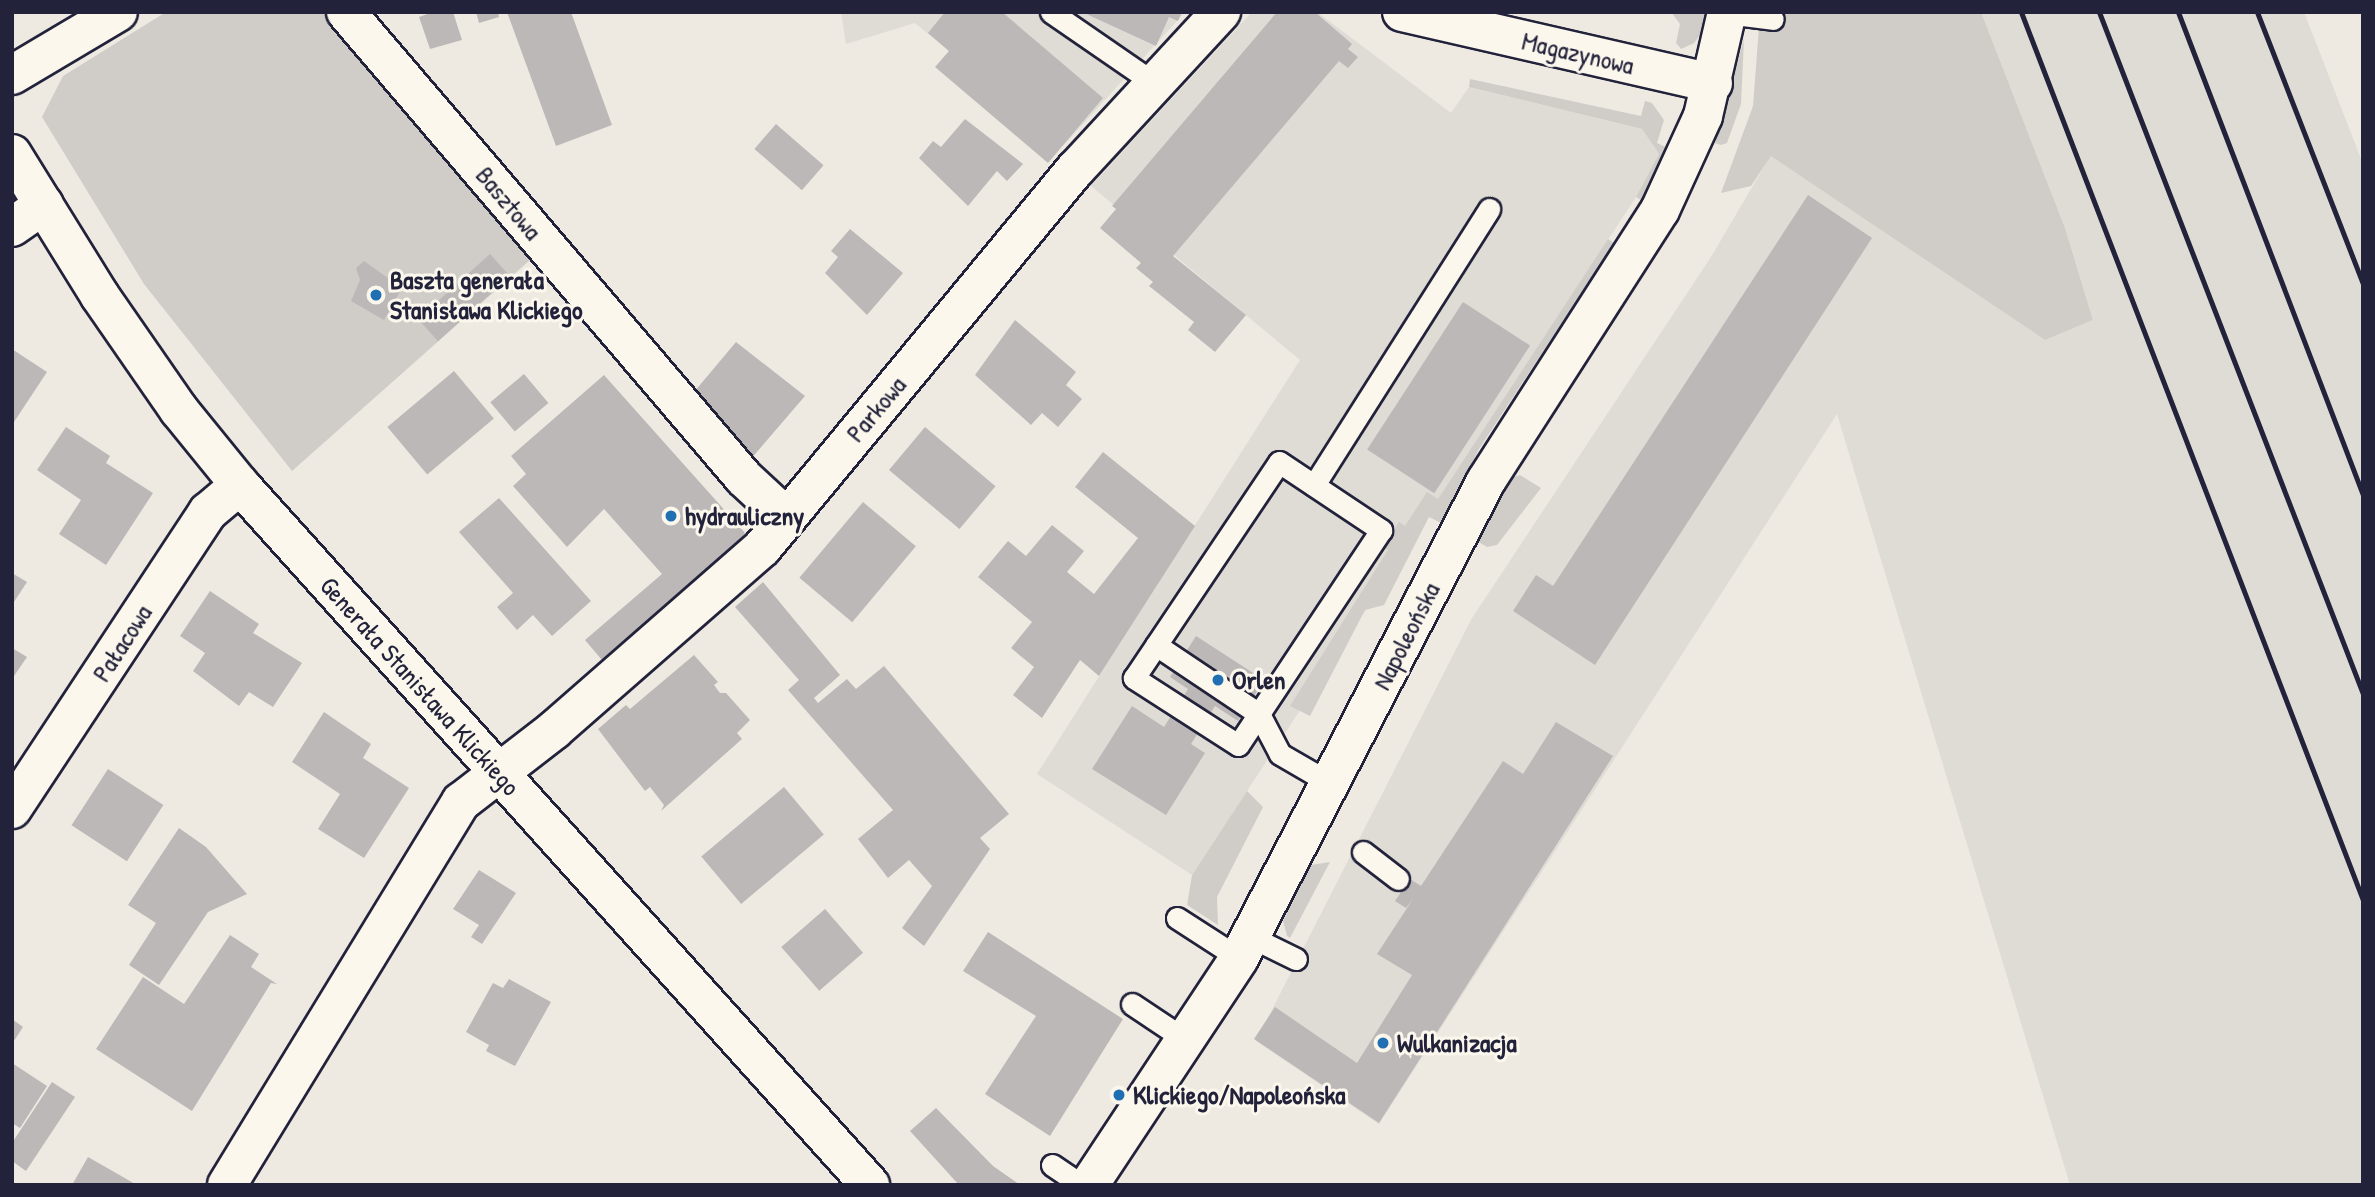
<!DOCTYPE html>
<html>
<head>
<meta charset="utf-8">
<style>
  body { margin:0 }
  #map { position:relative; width:2375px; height:1197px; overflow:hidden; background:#eeeae2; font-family:"Patrick Hand",sans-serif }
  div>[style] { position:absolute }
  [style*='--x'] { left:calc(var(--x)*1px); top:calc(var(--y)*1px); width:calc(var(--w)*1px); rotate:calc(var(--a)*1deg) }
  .built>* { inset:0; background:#dfdbd5 }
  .green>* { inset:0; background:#d0cdc9 }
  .building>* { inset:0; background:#bcb8b8; transform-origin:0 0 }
  .roads { filter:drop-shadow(2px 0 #22223b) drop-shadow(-2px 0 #22223b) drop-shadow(0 2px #22223b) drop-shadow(0 -2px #22223b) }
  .service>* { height:21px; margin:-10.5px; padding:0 10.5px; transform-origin:10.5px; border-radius:10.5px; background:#fbf7ec }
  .minor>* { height:38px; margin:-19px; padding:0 19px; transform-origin:19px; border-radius:19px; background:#fbf7ec }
  .tertiary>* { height:38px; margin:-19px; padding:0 19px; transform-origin:19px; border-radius:19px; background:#fbf7ec }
  .rail>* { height:5px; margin:-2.5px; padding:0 2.5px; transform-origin:2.5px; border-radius:2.5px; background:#22223b }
  .dots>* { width:19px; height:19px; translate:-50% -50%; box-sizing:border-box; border:4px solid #fbf7ec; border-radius:50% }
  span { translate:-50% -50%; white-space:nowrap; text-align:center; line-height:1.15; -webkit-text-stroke:6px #fbf7ec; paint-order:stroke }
  .street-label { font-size:26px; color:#22223b }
  .poi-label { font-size:26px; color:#22223b; font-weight:700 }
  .left { translate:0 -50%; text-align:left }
  .frame { position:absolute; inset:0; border:14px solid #22223b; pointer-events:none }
</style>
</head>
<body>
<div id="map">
  <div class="built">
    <div style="clip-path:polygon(841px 12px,1185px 12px,1063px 146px,915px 23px,846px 44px)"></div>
    <div style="clip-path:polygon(1252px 12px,1317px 12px,1451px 113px,1469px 87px,1642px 129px,1659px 154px,1636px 197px,1192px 875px,1037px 774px,1300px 360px,1091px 186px)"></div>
    <div style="clip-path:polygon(1981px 12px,2304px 12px,2363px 164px,2363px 1185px,2070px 1185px,1837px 414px,1379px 1124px,1256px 1041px,1472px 618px,1711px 257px,1771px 155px,2045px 340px,2093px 320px,2065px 228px)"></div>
  </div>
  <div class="green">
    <div style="clip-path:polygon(166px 12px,324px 12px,530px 260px,292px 471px,144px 284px,42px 117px,63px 76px)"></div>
    <div style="clip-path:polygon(1671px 12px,1707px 12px,1704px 30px,1694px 43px,1681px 49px,1676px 43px,1680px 24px)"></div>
    <div style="clip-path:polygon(1772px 12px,1981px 12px,2065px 228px,2093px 320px,2045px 340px,1771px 156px,1751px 186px,1721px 193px,1753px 106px,1759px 27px,1774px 30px)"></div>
    <div style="clip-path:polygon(1744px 39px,1741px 104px,1727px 143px,1721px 145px,1715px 143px)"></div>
    <div style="clip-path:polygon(1470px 79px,1641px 116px,1645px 101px,1652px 103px,1664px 120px,1657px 143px,1668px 148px,1641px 200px,1636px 197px,1659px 154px,1642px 129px,1469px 87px)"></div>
    <div style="clip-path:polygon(1608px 239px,1614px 243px,1479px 449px,1441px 523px,1429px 517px,1384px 605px,1365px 610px,1310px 716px,1290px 706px,1388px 550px,1383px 546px,1399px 522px,1405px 526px,1427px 492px,1438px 499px)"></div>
    <div style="clip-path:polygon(1520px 475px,1541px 488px,1497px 545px,1487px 547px,1477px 541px,1511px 478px)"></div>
    <div style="clip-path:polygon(1247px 791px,1263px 807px,1217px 897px,1218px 925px,1187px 905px,1192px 875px)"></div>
    <div style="clip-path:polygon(1330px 862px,1290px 938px,1287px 936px,1283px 921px,1311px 865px)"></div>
  </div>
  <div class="building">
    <div style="clip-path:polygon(433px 12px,453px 12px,462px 40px,430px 49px,419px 17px)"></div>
    <div style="clip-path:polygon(476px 12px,498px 12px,499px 17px,479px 23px)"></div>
    <div style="clip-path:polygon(507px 12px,571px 12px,612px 125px,556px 146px)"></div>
    <div style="clip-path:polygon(945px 12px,1002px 12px,1103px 98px,1048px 163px,935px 67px,949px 51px,928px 33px)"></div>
    <div style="clip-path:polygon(1082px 12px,1182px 12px,1178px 21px,1169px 17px,1156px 46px)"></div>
    <div style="clip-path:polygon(1277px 12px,1315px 12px,1352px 44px,1348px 49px,1358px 57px,1348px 68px,1339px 61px,1173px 256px,1246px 315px,1215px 352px,1188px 330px,1194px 322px,1149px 286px,1153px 282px,1136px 268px,1141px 263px,1100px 228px,1116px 209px,1112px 206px)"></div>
    <div style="clip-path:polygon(965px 119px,1023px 164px,1007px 181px,997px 171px,968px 206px,919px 158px,933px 141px,941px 147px)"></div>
    <div style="left:776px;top:124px;width:63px;height:33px;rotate:41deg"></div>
    <div style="clip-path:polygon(1808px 195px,1872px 238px,1595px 665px,1513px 611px,1536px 575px,1553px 586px)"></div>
    <div style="clip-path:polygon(850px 229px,903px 273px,867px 315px,825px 273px,838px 257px,831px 251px)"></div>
    <div style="left:490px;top:254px;width:30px;height:97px;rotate:48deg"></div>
    <div style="clip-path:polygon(364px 261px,402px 288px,384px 320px,351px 301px,360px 280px,356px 268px)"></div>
    <div style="left:1463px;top:302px;width:80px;height:176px;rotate:33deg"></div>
    <div style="clip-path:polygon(1015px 320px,1076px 372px,1066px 385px,1082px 399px,1058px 427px,1042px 413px,1031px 425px,975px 375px)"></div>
    <div style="clip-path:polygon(736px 342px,805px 396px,750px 460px,694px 392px)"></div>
    <div style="clip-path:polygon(12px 349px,47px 372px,12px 425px)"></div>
    <div style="left:454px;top:371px;width:62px;height:87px;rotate:50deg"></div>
    <div style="left:524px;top:374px;width:38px;height:44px;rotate:50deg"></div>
    <div style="clip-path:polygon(604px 375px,745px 533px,739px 541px,745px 547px,607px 666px,585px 640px,662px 574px,604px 509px,567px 547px,513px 486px,526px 474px,511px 456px)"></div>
    <div style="clip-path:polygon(66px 427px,110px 456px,106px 463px,153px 493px,106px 565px,59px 534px,81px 500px,37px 470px)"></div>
    <div style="left:925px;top:427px;width:92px;height:56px;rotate:40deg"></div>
    <div style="clip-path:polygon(1103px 452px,1195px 526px,1099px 676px,1080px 660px,1042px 718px,1013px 695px,1034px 667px,1011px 648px,1032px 622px,978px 577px,1008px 541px,1026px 556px,1052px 525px,1084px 551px,1067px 572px,1094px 594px,1138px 538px,1075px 487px)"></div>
    <div style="clip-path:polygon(499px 498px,591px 601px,552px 636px,533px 615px,517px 630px,497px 607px,513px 593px,459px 532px)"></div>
    <div style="left:863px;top:502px;width:69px;height:99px;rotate:40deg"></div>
    <div style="clip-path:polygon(12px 573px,27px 582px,12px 605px)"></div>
    <div style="clip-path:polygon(763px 582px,840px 675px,814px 698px,818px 703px,847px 679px,856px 689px,884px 666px,1009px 814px,980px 838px,990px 849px,924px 946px,902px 928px,932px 886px,909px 860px,888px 878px,858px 839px,893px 810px,788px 690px,799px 680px,735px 607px)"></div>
    <div style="clip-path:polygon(210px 591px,259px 624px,253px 633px,302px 663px,273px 707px,249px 692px,239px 706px,193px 671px,205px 653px,180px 636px)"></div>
    <div style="clip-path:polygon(1196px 636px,1264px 680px,1238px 721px,1215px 706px,1191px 744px,1205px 753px,1166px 815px,1092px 769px,1132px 706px,1164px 727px,1188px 689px,1170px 677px)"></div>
    <div style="clip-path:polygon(12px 648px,27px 657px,12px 679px)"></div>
    <div style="clip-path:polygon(694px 655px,718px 682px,714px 685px,720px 693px,726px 693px,750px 720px,737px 733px,742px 739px,661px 811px,664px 805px,650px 787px,645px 791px,598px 729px,626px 705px,630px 709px)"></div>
    <div style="clip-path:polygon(324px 712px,371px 744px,363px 758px,409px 788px,364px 858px,318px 829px,340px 794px,292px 762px)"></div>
    <div style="clip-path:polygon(1556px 722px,1613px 756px,1379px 1123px,1254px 1039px,1275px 1007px,1357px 1063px,1412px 975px,1377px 954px,1413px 899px,1406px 908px,1395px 901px,1410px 879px,1421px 886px,1503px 761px,1523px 774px)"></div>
    <div style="left:108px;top:769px;width:66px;height:67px;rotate:33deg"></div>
    <div style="left:784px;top:787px;width:62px;height:108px;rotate:50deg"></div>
    <div style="clip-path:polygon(179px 828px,206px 847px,247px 894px,208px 912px,159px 985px,129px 965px,156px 923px,128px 905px)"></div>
    <div style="clip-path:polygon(479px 870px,516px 893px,482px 944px,471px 937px,479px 925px,453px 909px)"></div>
    <div style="left:825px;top:909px;width:58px;height:58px;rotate:49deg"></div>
    <div style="clip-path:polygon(988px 932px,1123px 1019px,1050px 1136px,985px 1094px,1036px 1016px,963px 971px)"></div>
    <div style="clip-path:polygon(230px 935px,259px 954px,251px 967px,277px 984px,271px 983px,192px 1111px,96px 1049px,143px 977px,184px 1004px)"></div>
    <div style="clip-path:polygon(509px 979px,551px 1002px,515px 1066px,486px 1051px,489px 1045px,466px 1032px,493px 983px,503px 988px)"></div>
    <div style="clip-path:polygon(12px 1019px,23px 1027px,12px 1044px)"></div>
    <div style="clip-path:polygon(12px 1063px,47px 1086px,20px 1128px,12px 1123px)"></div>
    <div style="clip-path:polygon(52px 1082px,75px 1097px,26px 1171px,12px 1161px,12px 1143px)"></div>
    <div style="clip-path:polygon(936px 1108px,993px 1166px,1020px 1185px,959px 1185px,910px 1131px)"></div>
    <div style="clip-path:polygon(88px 1157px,137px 1185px,72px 1185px)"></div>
  </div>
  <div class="roads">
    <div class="service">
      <div style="--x:1051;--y:12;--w:125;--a:34.6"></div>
      <div style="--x:1727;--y:13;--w:46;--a:7.4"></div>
      <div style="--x:1279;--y:462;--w:123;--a:33.7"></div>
      <div style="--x:1381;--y:530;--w:258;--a:123.6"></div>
      <div style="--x:1238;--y:745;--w:124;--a:-147.2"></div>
      <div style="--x:1134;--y:678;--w:260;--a:-56.1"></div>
      <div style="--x:1314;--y:485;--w:327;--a:-57.6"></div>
      <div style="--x:1156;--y:645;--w:124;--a:33.8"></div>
      <div style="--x:1259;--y:714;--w:45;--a:62.3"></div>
      <div style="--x:1280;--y:754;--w:58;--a:30.1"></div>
      <div style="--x:1363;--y:852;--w:44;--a:37.6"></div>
      <div style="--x:1177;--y:918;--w:74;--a:32.8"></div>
      <div style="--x:1251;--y:937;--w:50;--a:26.1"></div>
      <div style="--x:1132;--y:1004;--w:65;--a:33.7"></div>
      <div style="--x:1052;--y:1165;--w:36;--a:34"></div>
    </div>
    <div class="minor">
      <div style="--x:346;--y:12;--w:613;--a:49.5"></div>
      <div style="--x:744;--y:478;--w:57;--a:42.9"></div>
      <div style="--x:1402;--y:12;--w:319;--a:12.9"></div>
      <div style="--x:12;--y:75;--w:123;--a:-30.7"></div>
      <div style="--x:12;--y:227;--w:39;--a:-35"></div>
      <div style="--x:12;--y:809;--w:356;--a:-56.6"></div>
      <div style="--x:208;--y:512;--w:42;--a:-40.2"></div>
      <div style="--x:227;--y:1185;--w:449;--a:-58.6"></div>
      <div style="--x:461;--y:802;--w:118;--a:-37.7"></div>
      <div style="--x:554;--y:730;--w:276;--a:-41.2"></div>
      <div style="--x:762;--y:548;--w:492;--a:-50.4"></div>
      <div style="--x:1076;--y:169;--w:214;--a:-47.3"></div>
      <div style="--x:1089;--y:1185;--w:272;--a:-56.5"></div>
      <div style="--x:1239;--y:958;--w:537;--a:-62.62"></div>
      <div style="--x:1486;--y:481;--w:322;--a:-57.3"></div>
      <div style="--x:1660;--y:210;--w:103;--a:-65.4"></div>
      <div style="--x:1703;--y:116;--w:107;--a:-77"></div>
    </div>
    <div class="tertiary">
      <div style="--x:12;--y:154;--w:167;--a:58.2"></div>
      <div style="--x:100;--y:296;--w:139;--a:55.3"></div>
      <div style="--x:179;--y:410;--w:97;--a:50.9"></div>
      <div style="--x:240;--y:485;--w:942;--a:48.01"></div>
    </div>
  </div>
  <div class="rail">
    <div style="--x:2021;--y:12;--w:952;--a:68.94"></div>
    <div style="--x:2099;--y:12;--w:731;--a:68.84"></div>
    <div style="--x:2178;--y:12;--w:517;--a:69.04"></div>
    <div style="--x:2257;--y:12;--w:292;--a:68.7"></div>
  </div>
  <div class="dots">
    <div style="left:376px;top:295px;background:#1f6fb2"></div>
    <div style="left:671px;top:516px;background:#1f6fb2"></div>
    <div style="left:1218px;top:680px;background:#1f6fb2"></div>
    <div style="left:1383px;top:1043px;background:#1f6fb2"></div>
    <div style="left:1119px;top:1095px;background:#1f6fb2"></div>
  </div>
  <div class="street-label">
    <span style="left:1578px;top:53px;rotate:13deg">Magazynowa</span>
    <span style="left:509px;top:203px;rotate:50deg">Basztowa</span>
    <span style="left:876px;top:409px;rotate:-50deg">Parkowa</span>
    <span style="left:1406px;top:636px;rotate:-63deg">Napoleońska</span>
    <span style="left:122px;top:643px;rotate:-57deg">Pałacowa</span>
    <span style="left:420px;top:686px;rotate:48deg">Generała Stanisława Klickiego</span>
  </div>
  <div class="poi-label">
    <span class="left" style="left:390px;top:295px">Baszta generała<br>Stanisława Klickiego</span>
    <span class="left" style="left:685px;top:516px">hydrauliczny</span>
    <span class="left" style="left:1232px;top:680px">Orlen</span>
    <span class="left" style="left:1397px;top:1043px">Wulkanizacja</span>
    <span class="left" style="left:1133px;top:1095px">Klickiego/Napoleońska</span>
  </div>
  <div class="frame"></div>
</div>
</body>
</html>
